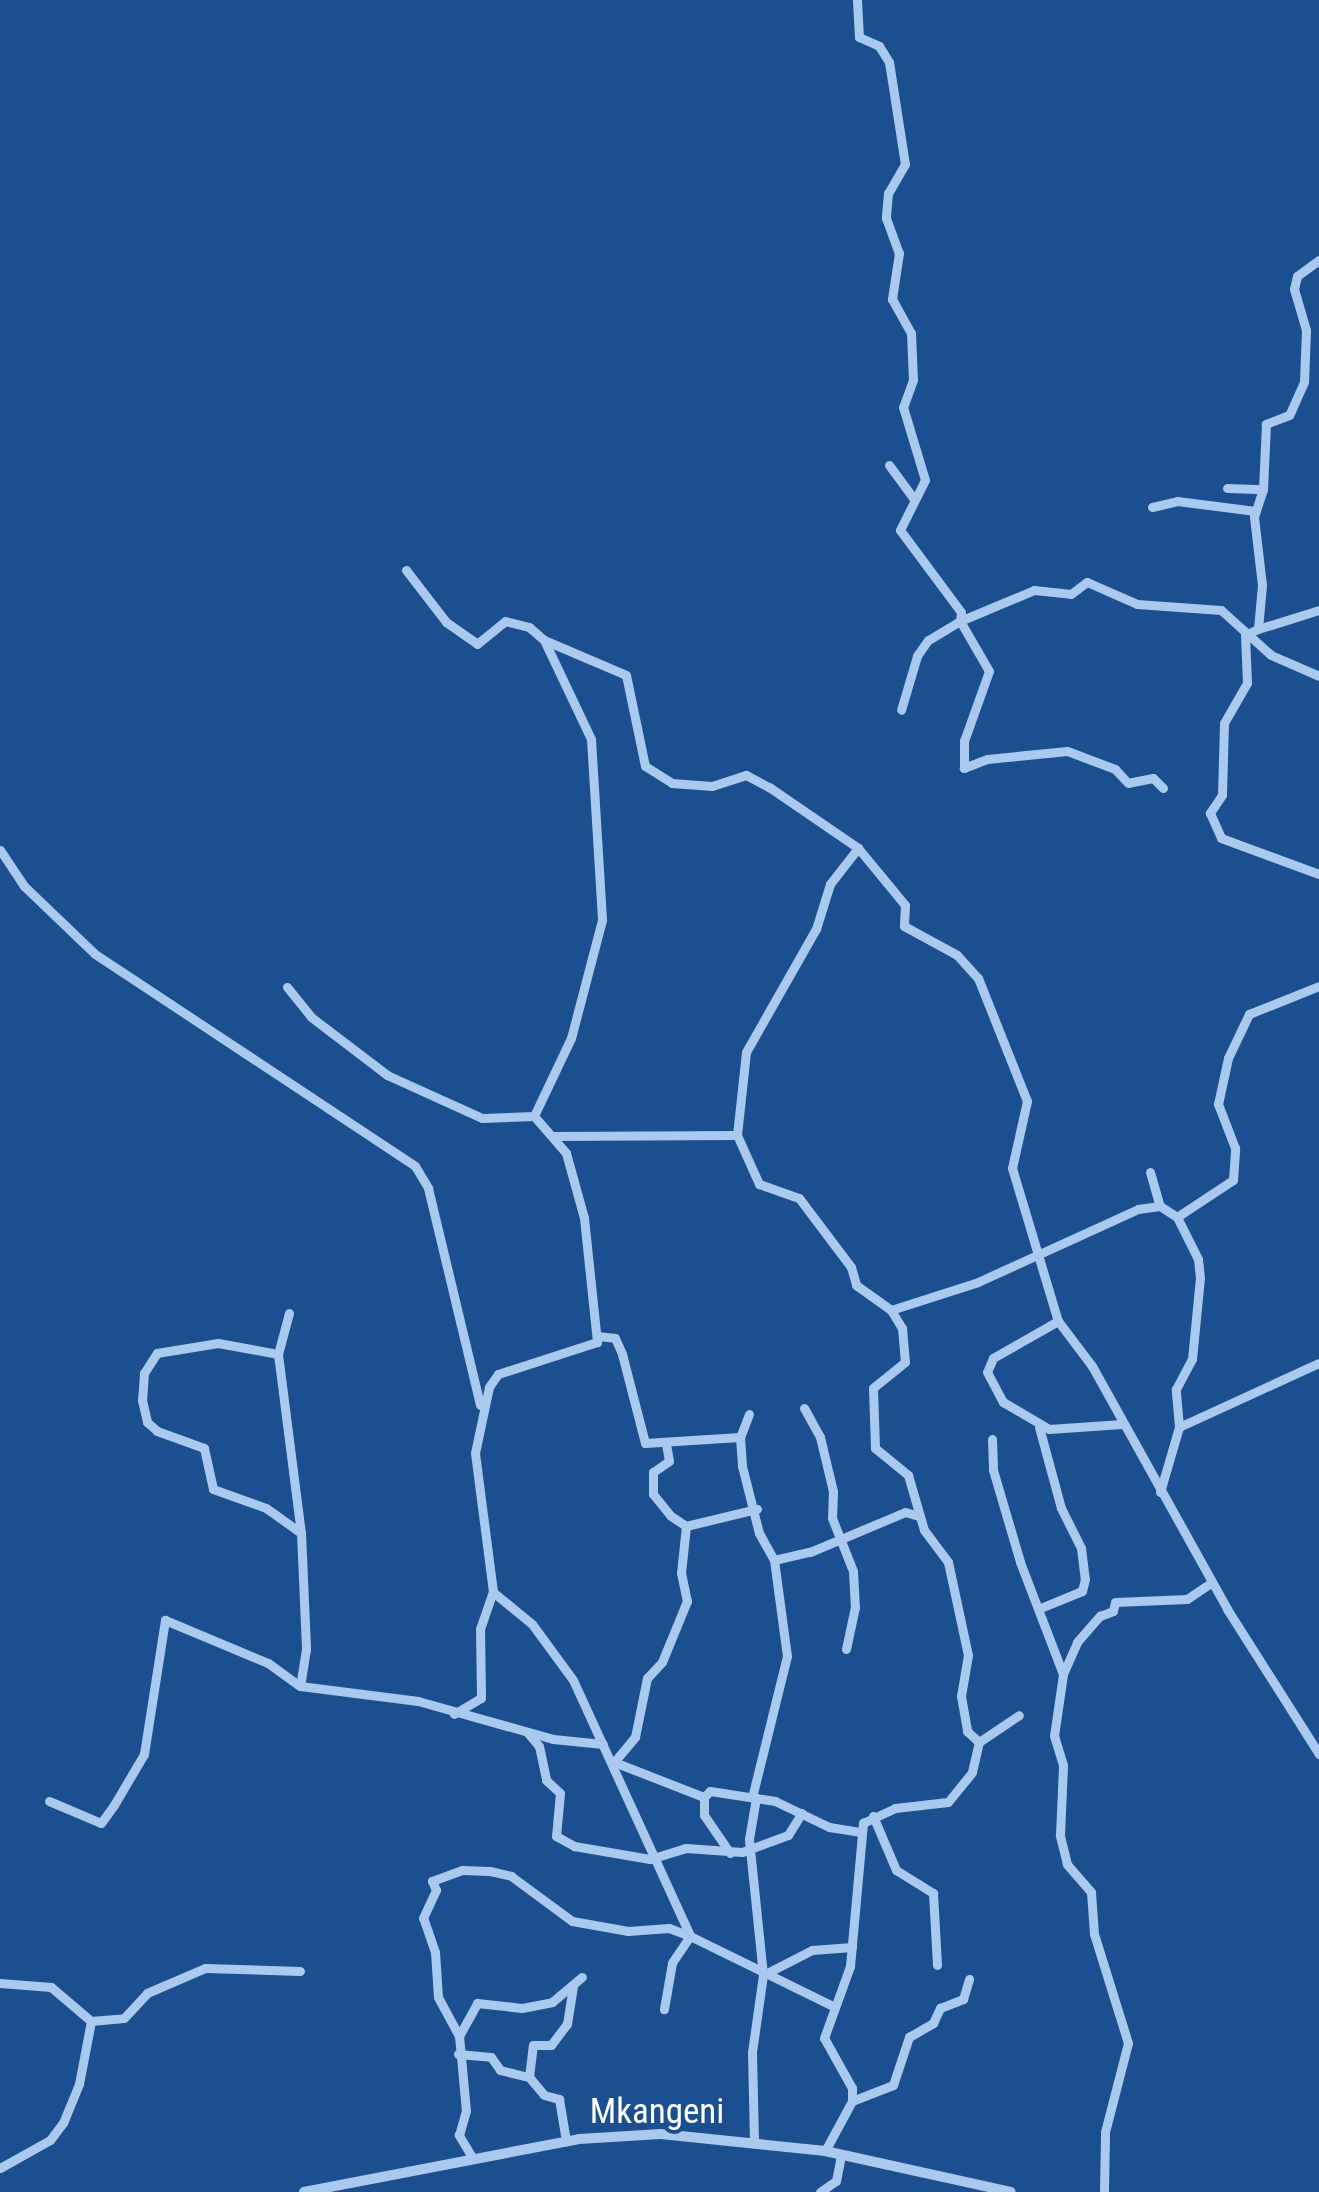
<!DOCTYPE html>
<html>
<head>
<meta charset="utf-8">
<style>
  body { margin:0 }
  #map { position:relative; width:1319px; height:2192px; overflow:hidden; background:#1b4f8f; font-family:"Roboto Condensed",sans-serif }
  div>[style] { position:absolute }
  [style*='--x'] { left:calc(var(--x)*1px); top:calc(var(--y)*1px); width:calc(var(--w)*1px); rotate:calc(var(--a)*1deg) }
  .minor>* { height:9px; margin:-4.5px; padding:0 4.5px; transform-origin:4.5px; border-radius:4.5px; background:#a9c9ee }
  .tertiary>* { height:10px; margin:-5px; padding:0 5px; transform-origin:5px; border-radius:5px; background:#a9c9ee }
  span { translate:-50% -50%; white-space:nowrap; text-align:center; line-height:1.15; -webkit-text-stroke:8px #1b4f8f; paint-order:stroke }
  .street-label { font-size:35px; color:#fff }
</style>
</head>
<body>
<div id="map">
  <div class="minor">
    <div style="--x:857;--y:0;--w:37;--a:87"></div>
    <div style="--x:859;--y:37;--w:22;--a:24"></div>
    <div style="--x:879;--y:46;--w:19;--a:58"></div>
    <div style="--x:889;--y:62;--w:103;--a:81.1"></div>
    <div style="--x:905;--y:164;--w:34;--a:120"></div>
    <div style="--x:888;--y:193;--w:25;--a:95"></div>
    <div style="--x:886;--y:218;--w:37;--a:70"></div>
    <div style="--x:899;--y:253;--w:47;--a:98.7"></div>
    <div style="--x:892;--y:299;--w:39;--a:61"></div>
    <div style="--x:911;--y:333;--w:47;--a:87.6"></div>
    <div style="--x:913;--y:380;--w:29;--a:110"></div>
    <div style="--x:903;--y:407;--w:76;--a:73.2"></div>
    <div style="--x:925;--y:480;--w:56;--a:116.6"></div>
    <div style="--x:900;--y:530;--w:102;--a:53.4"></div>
    <div style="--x:961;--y:612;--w:9;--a:96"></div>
    <div style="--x:960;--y:621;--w:37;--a:149"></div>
    <div style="--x:928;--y:640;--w:19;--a:125"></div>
    <div style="--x:917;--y:656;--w:56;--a:106.5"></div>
    <div style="--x:1319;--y:260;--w:27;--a:144"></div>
    <div style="--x:1297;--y:276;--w:13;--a:103"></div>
    <div style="--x:1294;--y:289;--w:43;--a:73.7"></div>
    <div style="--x:1306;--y:330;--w:52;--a:92.2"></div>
    <div style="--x:1304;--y:382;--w:36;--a:114"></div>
    <div style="--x:1289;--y:415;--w:25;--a:159"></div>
    <div style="--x:1266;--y:424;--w:65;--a:92.6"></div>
    <div style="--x:1263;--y:489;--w:29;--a:108"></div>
    <div style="--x:1254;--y:517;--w:68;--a:83.3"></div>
    <div style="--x:1262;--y:585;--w:44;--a:95.2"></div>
    <div style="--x:1258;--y:629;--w:14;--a:155"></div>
    <div style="--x:1245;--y:635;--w:48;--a:87.6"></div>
    <div style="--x:1247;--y:683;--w:46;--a:119.9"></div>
    <div style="--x:1224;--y:723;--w:72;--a:91.6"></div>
    <div style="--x:1222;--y:795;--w:22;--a:124"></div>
    <div style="--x:1210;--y:813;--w:27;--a:66"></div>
    <div style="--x:1221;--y:838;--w:104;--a:20.2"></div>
    <div style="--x:889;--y:465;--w:42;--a:53.7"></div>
    <div style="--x:1227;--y:488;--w:36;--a:2"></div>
    <div style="--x:1152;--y:507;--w:26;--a:-13"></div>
    <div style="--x:1177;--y:501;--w:79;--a:7.3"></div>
    <div style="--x:406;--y:570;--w:66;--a:52.4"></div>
    <div style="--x:446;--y:622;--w:38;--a:35"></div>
    <div style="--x:477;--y:644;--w:36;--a:-39"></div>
    <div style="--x:505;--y:621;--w:25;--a:14"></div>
    <div style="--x:529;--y:627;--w:20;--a:41"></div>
    <div style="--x:544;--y:640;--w:110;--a:64.6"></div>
    <div style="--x:591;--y:739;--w:181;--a:86.5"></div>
    <div style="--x:602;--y:920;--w:122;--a:104.7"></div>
    <div style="--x:571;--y:1038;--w:86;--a:115.4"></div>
    <div style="--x:1258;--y:629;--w:64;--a:-17.3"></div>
    <div style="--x:544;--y:640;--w:89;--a:23.1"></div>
    <div style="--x:626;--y:675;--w:93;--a:78.2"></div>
    <div style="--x:645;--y:766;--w:32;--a:32"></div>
    <div style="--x:672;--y:783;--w:40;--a:4.3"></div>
    <div style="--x:712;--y:786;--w:36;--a:-18"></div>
    <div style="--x:746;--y:775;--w:26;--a:28"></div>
    <div style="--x:769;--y:787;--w:108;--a:34.4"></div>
    <div style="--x:858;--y:848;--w:74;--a:50.5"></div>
    <div style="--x:905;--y:905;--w:21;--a:93"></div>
    <div style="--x:904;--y:926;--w:60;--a:28.7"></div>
    <div style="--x:957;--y:955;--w:31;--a:48"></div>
    <div style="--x:978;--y:978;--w:132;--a:68.3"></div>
    <div style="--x:1027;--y:1101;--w:69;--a:102.6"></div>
    <div style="--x:1012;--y:1168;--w:160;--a:73.3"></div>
    <div style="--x:1058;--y:1321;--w:56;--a:52.9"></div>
    <div style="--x:1092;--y:1366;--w:278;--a:60.9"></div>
    <div style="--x:1227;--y:1609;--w:172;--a:57.6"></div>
    <div style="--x:1163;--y:788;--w:14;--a:-135"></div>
    <div style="--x:1153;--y:778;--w:25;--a:169"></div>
    <div style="--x:1128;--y:783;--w:19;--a:-133"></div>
    <div style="--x:1115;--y:769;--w:51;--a:-159.4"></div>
    <div style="--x:1067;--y:751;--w:80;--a:174.3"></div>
    <div style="--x:987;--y:759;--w:25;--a:159"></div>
    <div style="--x:964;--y:768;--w:27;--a:-90"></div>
    <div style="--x:964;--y:741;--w:74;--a:-70.3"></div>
    <div style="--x:989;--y:671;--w:58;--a:-120.1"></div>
    <div style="--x:960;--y:621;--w:80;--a:-22.7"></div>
    <div style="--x:1034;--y:590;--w:37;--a:6"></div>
    <div style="--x:1071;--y:594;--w:20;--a:-37"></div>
    <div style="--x:1087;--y:582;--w:55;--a:23.7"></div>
    <div style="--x:1137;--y:604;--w:84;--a:4.1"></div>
    <div style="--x:1221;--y:610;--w:67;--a:42"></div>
    <div style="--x:1271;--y:655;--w:52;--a:23.6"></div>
    <div style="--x:0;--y:850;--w:43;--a:56.3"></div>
    <div style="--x:24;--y:886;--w:98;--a:43.8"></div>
    <div style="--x:95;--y:954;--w:384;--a:33.5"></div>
    <div style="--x:415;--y:1166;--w:26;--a:59"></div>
    <div style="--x:428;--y:1188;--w:223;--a:76.5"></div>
    <div style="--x:287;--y:987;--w:38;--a:51"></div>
    <div style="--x:311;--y:1017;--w:96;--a:37.3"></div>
    <div style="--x:387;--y:1075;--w:104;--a:24.4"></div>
    <div style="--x:482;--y:1118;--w:52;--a:-2.2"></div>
    <div style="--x:534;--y:1116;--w:49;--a:49.1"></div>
    <div style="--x:566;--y:1153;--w:67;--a:74.5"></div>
    <div style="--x:584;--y:1218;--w:125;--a:84"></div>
    <div style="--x:597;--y:1342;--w:104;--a:162.1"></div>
    <div style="--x:498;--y:1374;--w:16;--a:125"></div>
    <div style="--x:489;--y:1387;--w:67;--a:102"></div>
    <div style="--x:475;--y:1453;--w:140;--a:82.6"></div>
    <div style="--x:493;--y:1592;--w:50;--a:39.4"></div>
    <div style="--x:532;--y:1624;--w:69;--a:53.8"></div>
    <div style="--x:573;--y:1680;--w:281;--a:65.4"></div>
    <div style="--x:690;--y:1936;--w:159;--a:26.1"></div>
    <div style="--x:737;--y:1135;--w:83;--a:-83.8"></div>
    <div style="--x:746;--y:1052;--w:142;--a:-60.4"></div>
    <div style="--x:816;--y:929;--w:47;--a:-72.7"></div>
    <div style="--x:830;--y:884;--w:46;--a:-52.1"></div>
    <div style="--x:552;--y:1136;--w:185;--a:-0.3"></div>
    <div style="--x:737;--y:1135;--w:54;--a:65.8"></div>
    <div style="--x:759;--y:1184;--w:42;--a:19.3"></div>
    <div style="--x:799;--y:1198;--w:86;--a:53"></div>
    <div style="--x:851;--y:1267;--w:19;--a:74"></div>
    <div style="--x:856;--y:1285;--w:43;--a:35.5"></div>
    <div style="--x:891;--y:1310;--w:21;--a:59"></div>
    <div style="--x:902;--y:1328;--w:34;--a:85"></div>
    <div style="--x:905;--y:1362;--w:41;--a:140.9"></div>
    <div style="--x:873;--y:1388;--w:60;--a:88.1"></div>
    <div style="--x:875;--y:1448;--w:43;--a:39.3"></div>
    <div style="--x:908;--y:1475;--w:57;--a:73.8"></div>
    <div style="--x:924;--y:1530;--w:40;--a:53"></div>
    <div style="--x:948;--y:1562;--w:95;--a:77.9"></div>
    <div style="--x:968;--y:1655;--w:42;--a:99.7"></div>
    <div style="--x:961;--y:1696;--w:36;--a:80"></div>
    <div style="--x:967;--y:1731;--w:16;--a:43"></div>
    <div style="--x:1150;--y:1172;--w:35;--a:74"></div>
    <div style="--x:891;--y:1310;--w:91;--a:-17.8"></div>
    <div style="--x:978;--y:1282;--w:176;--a:-24.5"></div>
    <div style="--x:1138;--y:1209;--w:22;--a:-8"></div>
    <div style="--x:1160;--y:1206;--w:20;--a:33"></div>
    <div style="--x:289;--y:1313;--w:42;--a:105"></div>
    <div style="--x:278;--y:1354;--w:61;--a:-169.6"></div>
    <div style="--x:218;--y:1343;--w:62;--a:170.7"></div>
    <div style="--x:157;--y:1353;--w:24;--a:123"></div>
    <div style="--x:144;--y:1373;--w:27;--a:94"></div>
    <div style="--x:142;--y:1400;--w:23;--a:77"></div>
    <div style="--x:147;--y:1422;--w:13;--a:42"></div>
    <div style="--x:157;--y:1431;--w:50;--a:19.9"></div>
    <div style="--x:204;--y:1448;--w:42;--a:77.6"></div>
    <div style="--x:213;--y:1489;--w:56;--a:19.7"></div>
    <div style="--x:266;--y:1508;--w:43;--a:35.5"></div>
    <div style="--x:1058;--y:1321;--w:75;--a:150.4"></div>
    <div style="--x:993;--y:1358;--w:15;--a:113"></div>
    <div style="--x:987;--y:1372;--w:34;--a:62"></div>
    <div style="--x:1003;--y:1402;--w:53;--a:30.4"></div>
    <div style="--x:1049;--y:1429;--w:73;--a:-3.9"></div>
    <div style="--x:597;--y:1336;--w:18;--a:6"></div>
    <div style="--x:615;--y:1338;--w:17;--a:66"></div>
    <div style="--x:622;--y:1354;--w:92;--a:75.5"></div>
    <div style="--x:645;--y:1443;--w:95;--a:-3.6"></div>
    <div style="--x:278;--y:1354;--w:180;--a:82.7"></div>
    <div style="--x:301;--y:1533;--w:116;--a:87.5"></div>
    <div style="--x:306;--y:1649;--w:37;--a:99"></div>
    <div style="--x:804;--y:1408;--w:33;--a:61"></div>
    <div style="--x:820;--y:1437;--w:56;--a:76.5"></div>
    <div style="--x:833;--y:1491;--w:27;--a:92"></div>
    <div style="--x:832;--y:1518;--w:57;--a:68.4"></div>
    <div style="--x:853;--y:1571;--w:36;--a:87"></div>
    <div style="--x:855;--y:1607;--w:43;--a:102.1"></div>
    <div style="--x:749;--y:1414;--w:25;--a:111"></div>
    <div style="--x:740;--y:1437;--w:29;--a:86"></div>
    <div style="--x:742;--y:1466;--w:69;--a:75.8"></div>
    <div style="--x:759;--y:1533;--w:31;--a:61"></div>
    <div style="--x:774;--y:1560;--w:97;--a:82.3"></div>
    <div style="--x:787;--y:1656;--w:145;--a:103.9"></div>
    <div style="--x:1039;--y:1427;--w:84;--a:74.8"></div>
    <div style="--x:1061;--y:1508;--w:45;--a:63.4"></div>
    <div style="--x:1081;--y:1548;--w:31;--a:83"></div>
    <div style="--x:1085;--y:1579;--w:12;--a:104"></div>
    <div style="--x:1082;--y:1591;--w:42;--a:157.7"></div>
    <div style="--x:1179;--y:1427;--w:154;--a:-24.6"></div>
    <div style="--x:992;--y:1439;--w:31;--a:88"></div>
    <div style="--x:993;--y:1470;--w:96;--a:73.6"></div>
    <div style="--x:1020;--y:1562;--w:120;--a:69"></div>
    <div style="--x:666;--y:1444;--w:17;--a:80"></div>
    <div style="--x:669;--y:1461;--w:19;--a:145"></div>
    <div style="--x:653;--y:1472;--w:22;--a:90"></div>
    <div style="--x:653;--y:1494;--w:28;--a:51"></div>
    <div style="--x:671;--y:1516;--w:18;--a:34"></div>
    <div style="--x:686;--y:1526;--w:73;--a:-13.5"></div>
    <div style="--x:1160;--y:1492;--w:68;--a:-73.7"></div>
    <div style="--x:1179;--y:1427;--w:38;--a:-95"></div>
    <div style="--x:1176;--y:1389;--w:34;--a:-62"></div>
    <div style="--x:1192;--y:1359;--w:81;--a:-84.4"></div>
    <div style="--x:1200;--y:1278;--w:19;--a:-96"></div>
    <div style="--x:1198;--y:1259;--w:47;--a:-116.6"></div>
    <div style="--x:1177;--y:1217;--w:67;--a:-33.5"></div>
    <div style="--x:1233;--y:1180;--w:32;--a:-86"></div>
    <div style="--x:1235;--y:1148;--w:47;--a:-111.1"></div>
    <div style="--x:1218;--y:1104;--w:47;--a:-77.7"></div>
    <div style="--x:1228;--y:1058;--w:49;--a:-64.5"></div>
    <div style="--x:1249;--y:1014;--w:75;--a:-21.8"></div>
    <div style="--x:686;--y:1526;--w:47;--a:96.1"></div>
    <div style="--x:681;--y:1573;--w:29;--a:78"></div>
    <div style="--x:687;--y:1601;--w:66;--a:112.3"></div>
    <div style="--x:662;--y:1662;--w:22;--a:133"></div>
    <div style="--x:647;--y:1678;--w:60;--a:101.5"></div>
    <div style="--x:635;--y:1737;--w:33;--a:130"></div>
    <div style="--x:614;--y:1762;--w:97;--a:21.3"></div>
    <div style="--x:704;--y:1797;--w:18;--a:90"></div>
    <div style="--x:704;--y:1815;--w:46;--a:55.6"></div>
    <div style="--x:774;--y:1560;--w:37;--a:-13"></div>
    <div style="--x:810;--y:1552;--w:103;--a:-22.8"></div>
    <div style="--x:905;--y:1512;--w:15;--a:16"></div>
    <div style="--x:454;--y:1714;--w:31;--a:-31"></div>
    <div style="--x:481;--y:1698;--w:69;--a:-90.8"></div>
    <div style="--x:480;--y:1629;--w:39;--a:-71"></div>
    <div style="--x:528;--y:1733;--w:17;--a:50"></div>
    <div style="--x:539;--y:1746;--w:35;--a:78"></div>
    <div style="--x:546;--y:1780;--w:19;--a:43"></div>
    <div style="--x:560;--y:1793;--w:43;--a:95.3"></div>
    <div style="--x:556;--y:1836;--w:21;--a:29"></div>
    <div style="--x:574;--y:1846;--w:77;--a:9.7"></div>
    <div style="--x:650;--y:1859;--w:38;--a:-17"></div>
    <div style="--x:686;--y:1848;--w:56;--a:4.1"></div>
    <div style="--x:742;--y:1852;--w:49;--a:-20.3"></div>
    <div style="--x:788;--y:1835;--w:26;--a:-58"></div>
    <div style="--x:704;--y:1797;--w:8;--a:-45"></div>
    <div style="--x:710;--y:1791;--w:66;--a:8.7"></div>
    <div style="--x:775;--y:1801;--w:60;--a:25.7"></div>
    <div style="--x:829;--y:1827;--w:31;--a:9"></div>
    <div style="--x:49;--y:1801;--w:56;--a:22.9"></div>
    <div style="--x:101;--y:1823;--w:22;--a:-54"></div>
    <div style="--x:114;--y:1805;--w:59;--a:-59.5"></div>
    <div style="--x:144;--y:1754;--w:136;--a:-81.1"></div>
    <div style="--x:165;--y:1620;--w:112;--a:22.7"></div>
    <div style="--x:268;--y:1663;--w:39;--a:36"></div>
    <div style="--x:300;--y:1686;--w:119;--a:7.2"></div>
    <div style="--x:418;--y:1701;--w:140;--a:15.7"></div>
    <div style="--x:553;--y:1739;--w:50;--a:5.7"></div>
    <div style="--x:873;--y:1816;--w:59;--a:66.9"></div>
    <div style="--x:896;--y:1870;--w:44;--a:31.9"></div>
    <div style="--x:933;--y:1893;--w:72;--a:86.8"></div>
    <div style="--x:763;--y:1975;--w:55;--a:-27"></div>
    <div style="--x:812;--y:1950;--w:40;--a:-4.3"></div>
    <div style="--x:0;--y:1983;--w:51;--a:4.5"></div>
    <div style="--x:51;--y:1987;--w:52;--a:40.4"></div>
    <div style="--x:91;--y:2021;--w:33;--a:-5"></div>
    <div style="--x:124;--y:2018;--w:34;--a:-47"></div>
    <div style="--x:147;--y:1993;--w:63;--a:-23.3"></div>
    <div style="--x:205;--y:1968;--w:95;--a:1.8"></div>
    <div style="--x:459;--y:2036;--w:38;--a:-61"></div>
    <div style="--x:477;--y:2003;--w:45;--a:6.3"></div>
    <div style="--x:522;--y:2008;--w:31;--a:-11"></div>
    <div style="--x:552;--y:2002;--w:39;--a:-40"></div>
    <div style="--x:458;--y:2054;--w:33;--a:5"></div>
    <div style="--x:491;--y:2057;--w:16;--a:55"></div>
    <div style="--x:500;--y:2070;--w:30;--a:14"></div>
    <div style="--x:529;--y:2077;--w:23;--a:50"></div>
    <div style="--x:544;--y:2095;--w:16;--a:15"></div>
    <div style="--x:559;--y:2099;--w:43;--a:80.5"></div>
    <div style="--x:529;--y:2077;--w:32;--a:-83"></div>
    <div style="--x:533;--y:2045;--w:18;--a:0"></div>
    <div style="--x:551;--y:2045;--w:26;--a:-53"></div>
    <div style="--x:567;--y:2024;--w:38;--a:-81"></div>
    <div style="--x:852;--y:2101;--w:44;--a:-21.3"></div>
    <div style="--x:893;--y:2085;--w:51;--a:-71.6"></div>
    <div style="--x:909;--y:2037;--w:28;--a:-30"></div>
    <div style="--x:933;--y:2023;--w:17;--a:-65"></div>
    <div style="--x:940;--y:2008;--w:25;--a:-21"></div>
    <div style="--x:963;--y:1999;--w:21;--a:-73"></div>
    <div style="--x:754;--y:2141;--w:89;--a:-91.3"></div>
    <div style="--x:752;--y:2052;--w:78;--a:-81.9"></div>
    <div style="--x:763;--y:1975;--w:137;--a:-95.9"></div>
    <div style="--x:749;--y:1839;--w:42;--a:-80.3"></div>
    <div style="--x:825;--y:2151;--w:57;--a:-61.6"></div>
    <div style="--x:852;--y:2101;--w:13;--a:-90"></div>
    <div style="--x:852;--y:2088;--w:57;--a:-119.2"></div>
    <div style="--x:824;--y:2038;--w:77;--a:-70.1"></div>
    <div style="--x:850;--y:1966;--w:144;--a:-84.8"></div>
    <div style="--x:863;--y:1823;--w:35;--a:-25"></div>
    <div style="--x:895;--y:1808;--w:53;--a:-6.5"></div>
    <div style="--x:948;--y:1802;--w:38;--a:-51"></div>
    <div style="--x:972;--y:1772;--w:31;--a:-77"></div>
    <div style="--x:979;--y:1742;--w:48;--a:-34"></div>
    <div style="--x:472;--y:2157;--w:26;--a:-121"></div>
    <div style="--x:459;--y:2135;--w:25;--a:-74"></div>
    <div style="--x:466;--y:2111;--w:75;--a:-95.3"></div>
    <div style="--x:459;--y:2036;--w:44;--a:-118.3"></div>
    <div style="--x:438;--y:1997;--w:45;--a:-93.8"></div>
    <div style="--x:435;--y:1952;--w:36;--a:-109"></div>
    <div style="--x:423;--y:1918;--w:31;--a:-65"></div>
    <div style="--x:436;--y:1890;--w:10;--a:-114"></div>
    <div style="--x:432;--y:1881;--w:32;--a:-20"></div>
    <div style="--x:462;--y:1870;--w:28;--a:2"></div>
    <div style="--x:490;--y:1871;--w:22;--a:13"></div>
    <div style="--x:511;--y:1876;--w:76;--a:36.4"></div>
    <div style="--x:572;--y:1921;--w:57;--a:10.1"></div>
    <div style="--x:628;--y:1931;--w:41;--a:-4.2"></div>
    <div style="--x:669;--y:1928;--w:22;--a:21"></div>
    <div style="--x:690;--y:1936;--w:32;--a:124"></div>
    <div style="--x:672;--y:1963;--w:47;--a:99.9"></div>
    <div style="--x:0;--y:2168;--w:57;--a:-29.2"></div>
    <div style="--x:50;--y:2140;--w:21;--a:-53"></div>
    <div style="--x:63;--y:2123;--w:42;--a:-67.7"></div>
    <div style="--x:79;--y:2084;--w:64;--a:-79.2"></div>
    <div style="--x:820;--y:2192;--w:19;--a:-35"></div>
    <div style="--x:836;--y:2181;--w:26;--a:-79"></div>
    <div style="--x:1104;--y:2192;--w:60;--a:-89"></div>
    <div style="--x:1105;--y:2132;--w:92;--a:-75.5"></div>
    <div style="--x:1128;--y:2043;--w:114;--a:-107.3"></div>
    <div style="--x:1094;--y:1934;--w:42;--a:-94.1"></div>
    <div style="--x:1091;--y:1892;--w:37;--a:-131"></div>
    <div style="--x:1067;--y:1864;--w:30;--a:-104"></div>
    <div style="--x:1060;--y:1835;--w:70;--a:-87.5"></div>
    <div style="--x:1063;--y:1765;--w:30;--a:-107"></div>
    <div style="--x:1054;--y:1736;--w:63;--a:-81.7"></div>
    <div style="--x:1063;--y:1674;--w:35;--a:-66"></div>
    <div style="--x:1077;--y:1642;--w:35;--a:-49"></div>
    <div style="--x:1100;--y:1616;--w:14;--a:-21"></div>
    <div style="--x:1113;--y:1611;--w:9;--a:-77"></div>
    <div style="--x:1115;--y:1602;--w:72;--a:-2.4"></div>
    <div style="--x:1187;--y:1599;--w:30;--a:-34"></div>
  </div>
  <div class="tertiary">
    <div style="--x:304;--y:2192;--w:280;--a:-10.9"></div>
    <div style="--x:579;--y:2139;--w:82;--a:-3.5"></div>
    <div style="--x:661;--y:2134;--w:165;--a:5.9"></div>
    <div style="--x:825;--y:2151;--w:190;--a:12.4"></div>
  </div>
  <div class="street-label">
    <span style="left:657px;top:2112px">Mkangeni</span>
  </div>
</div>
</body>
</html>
